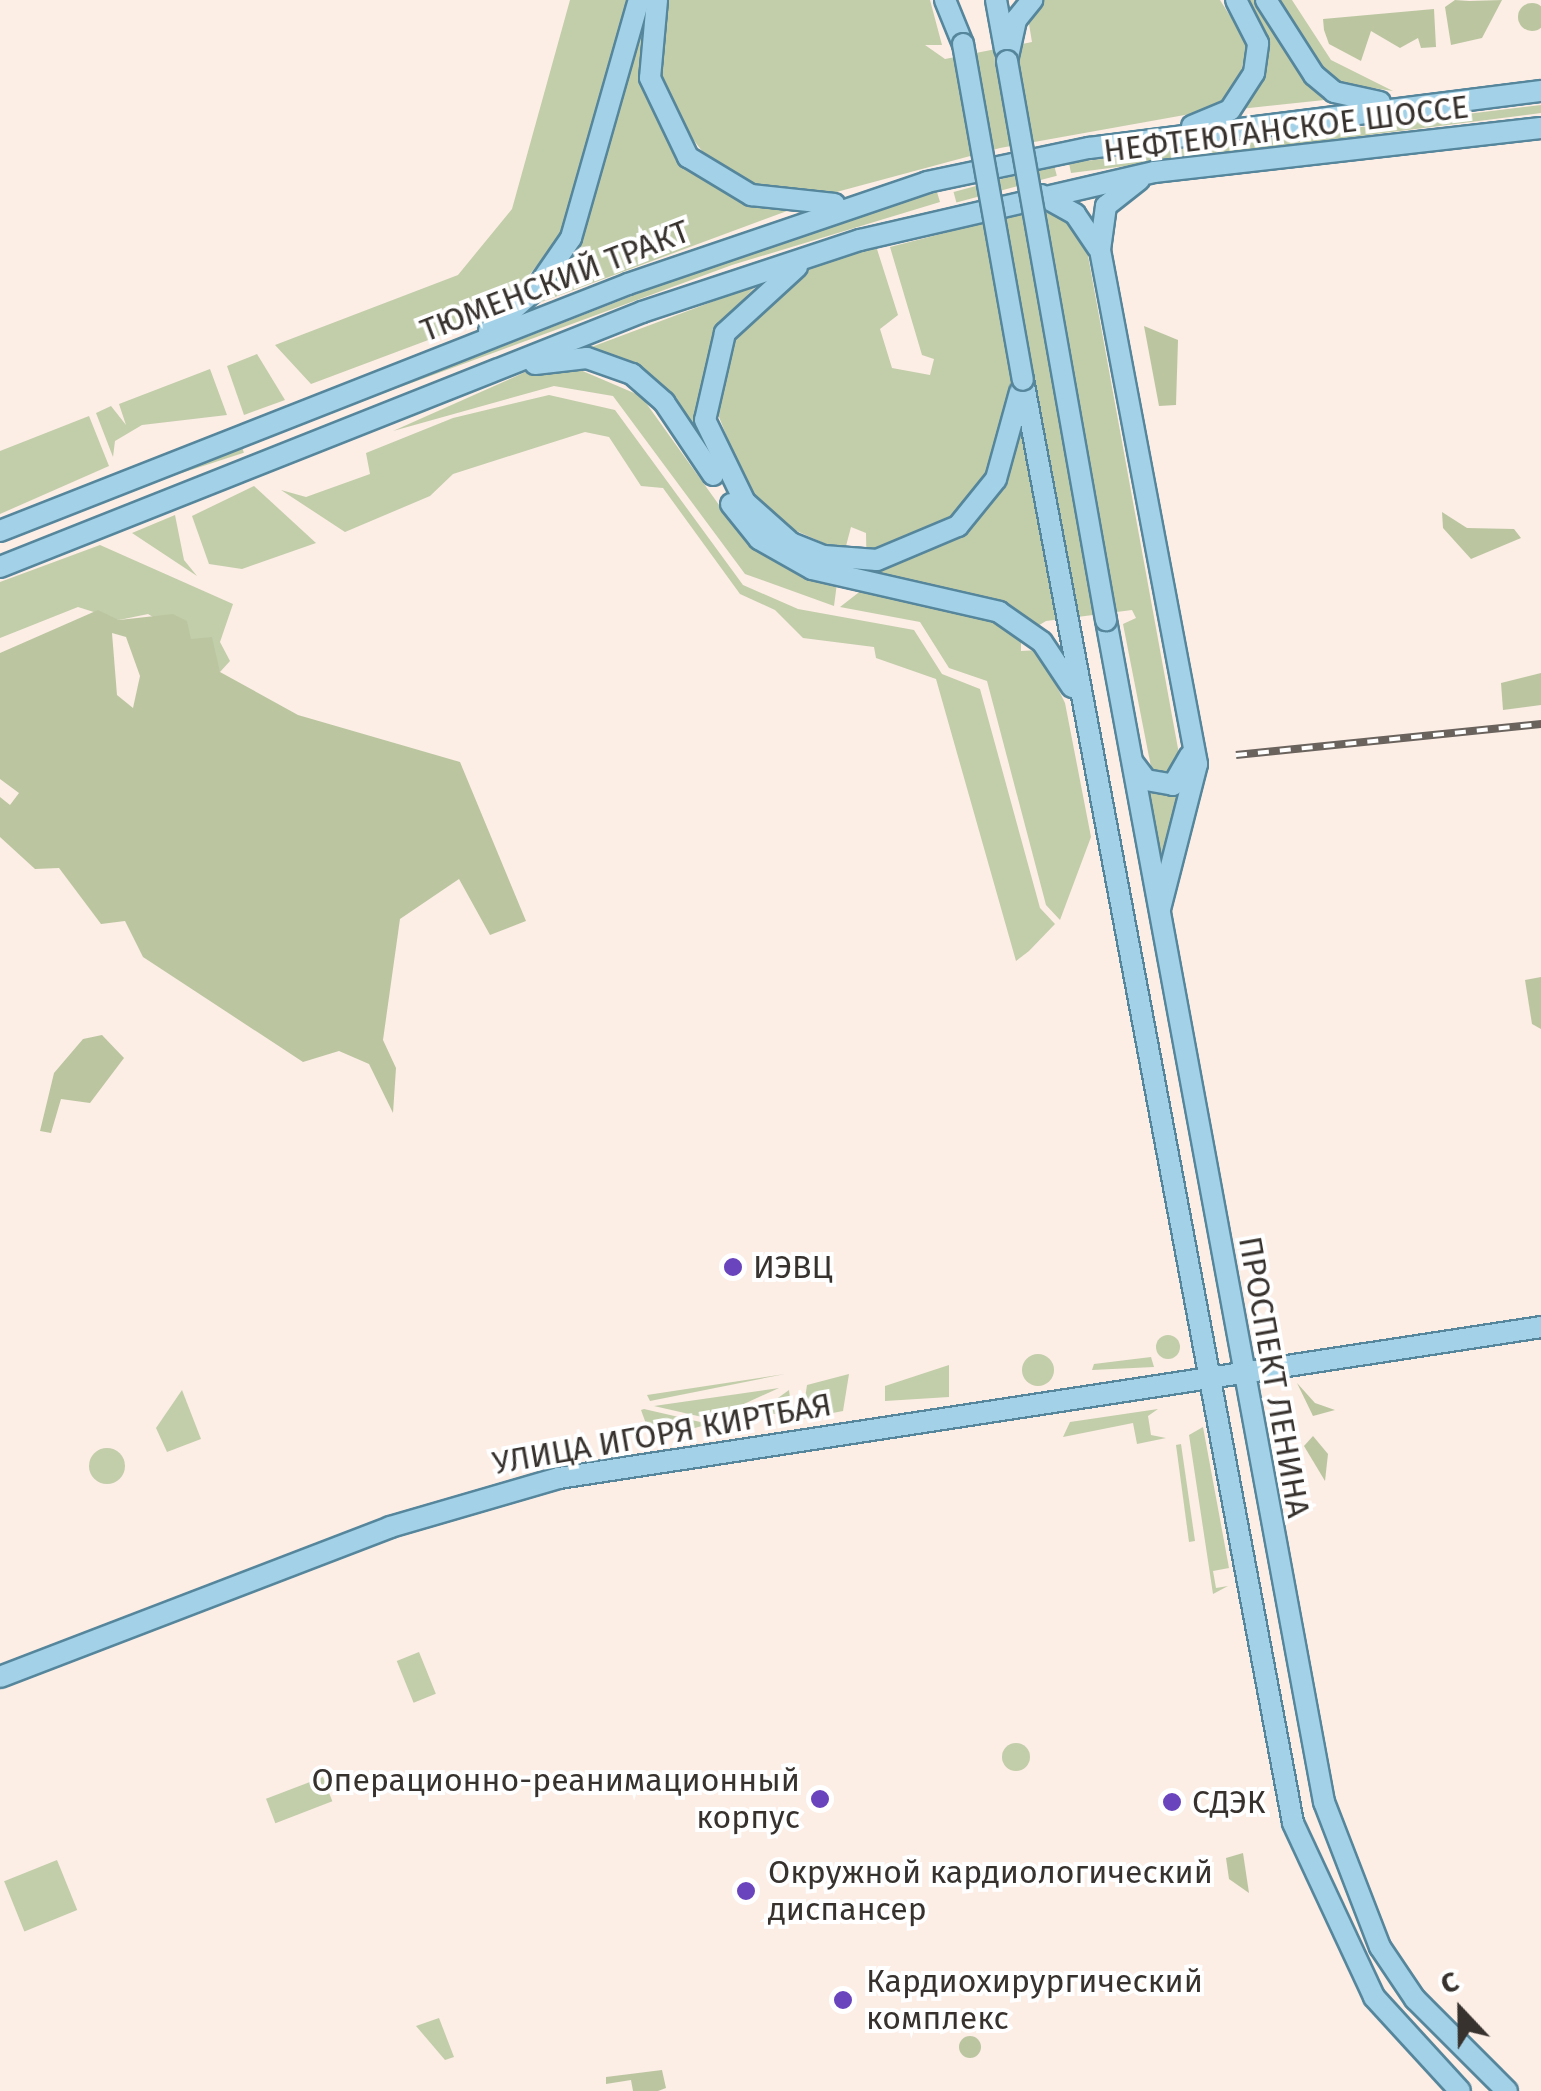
<!DOCTYPE html>
<html>
<head>
<meta charset="utf-8">
<style>
  body { margin:0 }
  #map { position:relative; width:1541px; height:2091px; overflow:hidden; background:#fcede5; font-family:"Fira Sans",sans-serif }
  div>[style] { position:absolute }
  [style*='--x'] { left:calc(var(--x)*1px); top:calc(var(--y)*1px); width:calc(var(--w)*1px); rotate:calc(var(--a)*1deg) }
  .green>* { inset:0; background:#c2cdaa; transform-origin:0 0 }
  .round { border-radius:50% }
  .forest>* { inset:0; background:#bbc6a1 }
  .roads { filter:drop-shadow(2px 0 #55869c) drop-shadow(-2px 0 #55869c) drop-shadow(0 2px #55869c) drop-shadow(0 -2px #55869c) }
  .major>* { height:20px; margin:-10px; padding:0 10px; transform-origin:10px; border-radius:10px; background:#a3d2e8 }
  .rail>* { height:8px; margin-top:-4px; transform-origin:0; background:repeating-linear-gradient(90deg,#fff 0 11px,#69625d 0 22px); box-sizing:border-box; border-block:2px solid #69625d }
  .bridges { filter:drop-shadow(2px 0 #55869c) drop-shadow(-2px 0 #55869c) drop-shadow(0 2px #55869c) drop-shadow(0 -2px #55869c) }
  .major-bridge>* { height:20px; margin:-10px; padding:0 10px; transform-origin:10px; border-radius:10px; background:#a3d2e8 }
  .dots>* { width:28px; height:28px; translate:-50% -50%; box-sizing:border-box; border:5px solid #fff; border-radius:50% }
  span { translate:-50% -50%; white-space:nowrap; text-align:center; line-height:1.15; -webkit-text-stroke:8px #fff; paint-order:stroke }
  .street-label { font-size:32px; color:#37322e }
  .poi-label { font-size:32px; color:#37322e }
  .left { translate:0 -50%; text-align:left }
  .right { translate:-100% -50%; text-align:right }
  .north { position:absolute; left:1411px; top:1961px; width:100px; height:100px; -webkit-text-stroke:8px #fff; paint-order:stroke; rotate:338deg; font-size:28px; font-weight:700; line-height:40px; text-align:center; color:#37322e }
  .north::after { content:''; display:block; margin:auto; width:35px; height:45px; background:#37322e; clip-path:polygon(50% 0,100% 100%,50% 72%,0 100%) }
</style>
</head>
<body>
<div id="map">
  <div class="green">
    <div style="clip-path:polygon(570px 0,628px 0,561px 236px,508px 301px,471px 324px,311px 384px,275px 345px,458px 275px,512px 209px)"></div>
    <div style="clip-path:polygon(665px 0,930px 0,942px 45px,925px 45px,945px 59px,1032px 42px,1025px 0,1220px 0,1248px 44px,1236px 90px,1207px 111px,1000px 148px,829px 194px,768px 191px,713px 165px,663px 101px,655px 46px)"></div>
    <div style="clip-path:polygon(1247px 0,1258px 0,1334px 99px,1240px 109px,1261px 79px,1264px 40px)"></div>
    <div style="clip-path:polygon(1277px 0,1292px 0,1331px 60px,1393px 91px,1333px 82px)"></div>
    <div style="clip-path:polygon(645px 5px,639px 68px,664px 134px,682px 160px,787px 211px,528px 307px,593px 203px)"></div>
    <div style="clip-path:polygon(1541px 105px,1541px 113px,1071px 173px,1069px 163px)"></div>
    <div style="left:1054px;top:165px;width:11px;height:104px;rotate:75deg"></div>
    <div style="clip-path:polygon(937px 192px,940px 202px,732px 265px,365px 400px,727px 259px)"></div>
    <div style="clip-path:polygon(1046px 207px,1081px 233px,1087px 250px,1181px 765px,1168px 778px,1152px 772px,1123px 624px,1136px 618px,1132px 610px,1046px 621px,1021px 636px,1021px 651px,1039px 650px,1065px 703px,1091px 837px,1060px 920px,1046px 905px,987px 681px,949px 668px,920px 622px,840px 607px,867px 586px,866px 533px,851px 527px,846px 546px,826px 544px,783px 525px,750px 495px,717px 412px,736px 336px,798px 273px,876px 246px,898px 315px,880px 329px,892px 368px,930px 375px,934px 359px,922px 355px,890px 247px)"></div>
    <div style="clip-path:polygon(757px 285px,730px 313px,703px 374px,701px 424px,714px 465px,675px 410px,578px 352px)"></div>
    <div style="clip-path:polygon(257px 354px,285px 400px,244px 415px,227px 366px)"></div>
    <div style="clip-path:polygon(571px 366px,641px 396px,737px 530px,760px 550px,837px 583px,834px 606px,745px 574px,613px 396px,554px 386px,393px 431px,530px 370px)"></div>
    <div style="clip-path:polygon(210px 369px,227px 415px,142px 425px,115px 441px,113px 457px,96px 413px,111px 406px,126px 425px,119px 404px)"></div>
    <div style="clip-path:polygon(549px 395px,615px 410px,743px 585px,798px 609px,914px 630px,942px 674px,980px 689px,1040px 908px,1055px 924px,1029px 951px,1016px 961px,936px 679px,876px 658px,874px 647px,803px 638px,775px 610px,740px 594px,663px 488px,641px 486px,609px 437px,585px 432px,453px 474px,430px 496px,345px 532px,281px 490px,306px 497px,370px 474px,366px 453px,453px 418px)"></div>
    <div style="clip-path:polygon(89px 416px,109px 466px,0 514px,0 451px)"></div>
    <div style="left:242px;top:447px;width:6px;height:260px;rotate:72deg"></div>
    <div style="clip-path:polygon(254px 486px,316px 543px,242px 569px,209px 564px,192px 516px)"></div>
    <div style="clip-path:polygon(175px 515px,184px 560px,197px 576px,132px 533px)"></div>
    <div style="clip-path:polygon(100px 545px,233px 604px,220px 642px,230px 661px,220px 672px,190px 639px,148px 614px,119px 620px,78px 607px,0 638px,0 582px)"></div>
    <div style="clip-path:polygon(1184px 786px,1164px 871px,1148px 791px)"></div>
    <div class="round" style="left:1156px;top:1335px;width:24px;height:24px"></div>
    <div class="round" style="left:1022px;top:1354px;width:32px;height:32px"></div>
    <div style="clip-path:polygon(1151px 1357px,1154px 1367px,1092px 1370px,1094px 1364px)"></div>
    <div style="clip-path:polygon(949px 1365px,949px 1397px,885px 1401px,885px 1386px)"></div>
    <div style="clip-path:polygon(785px 1374px,650px 1401px,647px 1395px)"></div>
    <div style="clip-path:polygon(849px 1374px,843px 1411px,802px 1419px,807px 1385px)"></div>
    <div style="clip-path:polygon(779px 1388px,711px 1419px,654px 1406px)"></div>
    <div style="clip-path:polygon(182px 1390px,201px 1439px,167px 1452px,156px 1428px)"></div>
    <div style="clip-path:polygon(789px 1390px,792px 1415px,757px 1413px)"></div>
    <div style="clip-path:polygon(1158px 1409px,1148px 1416px,1151px 1435px,1166px 1438px,1137px 1444px,1133px 1423px,1063px 1437px,1070px 1422px)"></div>
    <div style="clip-path:polygon(641px 1410px,644px 1409px,709px 1424px,652px 1440px)"></div>
    <div style="clip-path:polygon(1203px 1427px,1229px 1568px,1213px 1571px,1216px 1588px,1228px 1586px,1213px 1594px,1189px 1435px)"></div>
    <div style="clip-path:polygon(1181px 1444px,1195px 1541px,1189px 1542px,1176px 1445px)"></div>
    <div class="round" style="left:89px;top:1448px;width:36px;height:36px"></div>
    <div style="left:419px;top:1652px;width:45px;height:24px;rotate:68deg"></div>
    <div class="round" style="left:1002px;top:1743px;width:28px;height:28px"></div>
    <div style="left:323px;top:1777px;width:26px;height:61px;rotate:69deg"></div>
    <div style="left:57px;top:1860px;width:54px;height:57px;rotate:68deg"></div>
    <div style="clip-path:polygon(439px 2018px,454px 2057px,445px 2060px,416px 2026px)"></div>
  </div>
  <div class="forest">
    <div style="clip-path:polygon(1455px 0,1469px 1px,1502px 0,1482px 38px,1451px 45px,1445px 7px)"></div>
    <div class="round" style="left:1518px;top:3px;width:28px;height:28px"></div>
    <div style="clip-path:polygon(1434px 9px,1436px 47px,1421px 48px,1418px 38px,1400px 48px,1371px 31px,1361px 61px,1329px 44px,1324px 30px,1323px 19px)"></div>
    <div style="clip-path:polygon(1144px 326px,1178px 340px,1176px 405px,1159px 406px)"></div>
    <div style="clip-path:polygon(1442px 512px,1467px 528px,1514px 529px,1521px 538px,1471px 559px,1443px 528px)"></div>
    <div style="clip-path:polygon(evenodd,98px 610px,119px 620px,173px 614px,187px 621px,191px 639px,212px 637px,220px 672px,298px 715px,460px 762px,526px 921px,490px 935px,459px 879px,400px 919px,383px 1040px,396px 1068px,393px 1113px,369px 1064px,339px 1051px,303px 1062px,143px 957px,125px 921px,101px 924px,59px 868px,35px 869px,0 837px,0 797px,10px 805px,19px 793px,0 779px,0 653px,98px 610px,112px 633px,126px 637px,140px 676px,133px 708px,117px 695px,112px 633px)"></div>
    <div style="clip-path:polygon(1541px 673px,1541px 705px,1503px 710px,1501px 683px)"></div>
    <div style="clip-path:polygon(1541px 977px,1541px 1029px,1532px 1024px,1525px 980px)"></div>
    <div style="clip-path:polygon(102px 1035px,124px 1058px,90px 1103px,61px 1099px,51px 1133px,40px 1131px,54px 1073px,83px 1039px)"></div>
    <div style="clip-path:polygon(1297px 1383px,1315px 1403px,1335px 1410px,1313px 1416px)"></div>
    <div style="clip-path:polygon(1313px 1436px,1328px 1454px,1325px 1481px,1304px 1446px)"></div>
    <div style="clip-path:polygon(1243px 1853px,1249px 1893px,1229px 1879px,1226px 1858px)"></div>
    <div class="round" style="left:959px;top:2036px;width:22px;height:22px"></div>
    <div style="clip-path:polygon(662px 2070px,666px 2088px,658px 2091px,633px 2091px,631px 2080px,606px 2084px,606px 2077px)"></div>
  </div>
  <div class="roads">
    <div class="major">
      <div style="--x:657;--y:0;--w:78;--a:95.1"></div>
      <div style="--x:650;--y:78;--w:88;--a:64.3"></div>
      <div style="--x:688;--y:157;--w:74;--a:31.1"></div>
      <div style="--x:751;--y:195;--w:84;--a:6.1"></div>
      <div style="--x:945;--y:0;--w:48;--a:67.8"></div>
      <div style="--x:996;--y:0;--w:50;--a:79.6"></div>
      <div style="--x:1266;--y:0;--w:89;--a:57.4"></div>
      <div style="--x:1314;--y:75;--w:26;--a:40"></div>
      <div style="--x:1334;--y:92;--w:47;--a:12.3"></div>
      <div style="--x:1007;--y:61;--w:42;--a:-77.6"></div>
      <div style="--x:1016;--y:20;--w:26;--a:-51"></div>
      <div style="--x:1192;--y:126;--w:41;--a:-22.8"></div>
      <div style="--x:1230;--y:110;--w:44;--a:-57"></div>
      <div style="--x:1254;--y:73;--w:30;--a:-82"></div>
      <div style="--x:1258;--y:43;--w:48;--a:-117.1"></div>
      <div style="--x:1139;--y:180;--w:42;--a:141.8"></div>
      <div style="--x:1106;--y:206;--w:44;--a:97.8"></div>
      <div style="--x:1100;--y:250;--w:523;--a:79.31"></div>
      <div style="--x:1197;--y:764;--w:150;--a:104.3"></div>
      <div style="--x:1041;--y:195;--w:39;--a:29"></div>
      <div style="--x:1075;--y:214;--w:41;--a:55.9"></div>
      <div style="--x:797;--y:267;--w:98;--a:137.5"></div>
      <div style="--x:725;--y:333;--w:89;--a:102.9"></div>
      <div style="--x:705;--y:420;--w:91;--a:64"></div>
      <div style="--x:745;--y:502;--w:62;--a:41.7"></div>
      <div style="--x:791;--y:543;--w:35;--a:22"></div>
      <div style="--x:824;--y:556;--w:53;--a:4.3"></div>
      <div style="--x:877;--y:560;--w:88;--a:-22.8"></div>
      <div style="--x:958;--y:526;--w:60;--a:-51"></div>
      <div style="--x:996;--y:479;--w:90;--a:-74.6"></div>
      <div style="--x:489;--y:331;--w:63;--a:-41.8"></div>
      <div style="--x:536;--y:289;--w:62;--a:-55.5"></div>
      <div style="--x:571;--y:238;--w:248;--a:-74.1"></div>
      <div style="--x:535;--y:364;--w:52;--a:-6.6"></div>
      <div style="--x:587;--y:358;--w:48;--a:19.6"></div>
      <div style="--x:632;--y:374;--w:43;--a:41.2"></div>
      <div style="--x:664;--y:402;--w:88;--a:56.1"></div>
      <div style="--x:1023;--y:380;--w:1468;--a:79.4"></div>
      <div style="--x:1293;--y:1823;--w:192;--a:65"></div>
      <div style="--x:1374;--y:1997;--w:127;--a:47.5"></div>
      <div style="--x:731;--y:504;--w:45;--a:51.3"></div>
      <div style="--x:759;--y:539;--w:61;--a:29.5"></div>
      <div style="--x:812;--y:569;--w:192;--a:12.9"></div>
      <div style="--x:999;--y:612;--w:52;--a:34.9"></div>
      <div style="--x:1042;--y:642;--w:54;--a:56.3"></div>
      <div style="--x:0;--y:531;--w:675;--a:-21.47"></div>
      <div style="--x:628;--y:284;--w:316;--a:-18.8"></div>
      <div style="--x:927;--y:182;--w:166;--a:-11.9"></div>
      <div style="--x:1089;--y:148;--w:456;--a:-7.2"></div>
      <div style="--x:0;--y:567;--w:691;--a:-21.66"></div>
      <div style="--x:642;--y:312;--w:230;--a:-18.3"></div>
      <div style="--x:860;--y:240;--w:302;--a:-13"></div>
      <div style="--x:1154;--y:172;--w:389;--a:-6.5"></div>
      <div style="--x:1106;--y:620;--w:1202;--a:79.55"></div>
      <div style="--x:1324;--y:1802;--w:155;--a:68.9"></div>
      <div style="--x:1380;--y:1947;--w:63;--a:56.1"></div>
      <div style="--x:1415;--y:1999;--w:130;--a:45"></div>
      <div style="--x:1134;--y:764;--w:20;--a:53"></div>
      <div style="--x:1146;--y:780;--w:27;--a:10"></div>
      <div style="--x:1173;--y:785;--w:34;--a:-60"></div>
      <div style="--x:0;--y:1677;--w:418;--a:-21"></div>
      <div style="--x:390;--y:1527;--w:176;--a:-16.2"></div>
      <div style="--x:559;--y:1478;--w:994;--a:-8.74"></div>
    </div>
  </div>
  <div class="rail">
    <div style="--x:1236;--y:755;--w:307;--a:-5.8"></div>
  </div>
  <div class="bridges">
    <div class="major-bridge">
      <div style="--x:963;--y:44;--w:341;--a:79.9"></div>
      <div style="--x:1007;--y:61;--w:568;--a:79.96"></div>
    </div>
  </div>
  <div class="dots">
    <div style="left:733px;top:1267px;background:#6a44bd"></div>
    <div style="left:820px;top:1799px;background:#6a44bd"></div>
    <div style="left:1172px;top:1802px;background:#6a44bd"></div>
    <div style="left:746px;top:1891px;background:#6a44bd"></div>
    <div style="left:843px;top:2000px;background:#6a44bd"></div>
  </div>
  <div class="street-label">
    <span style="left:1286px;top:129px;rotate:-7deg">НЕФТЕЮГАНСКОЕ ШОССЕ</span>
    <span style="left:555px;top:281px;rotate:-21deg">ТЮМЕНСКИЙ ТРАКТ</span>
    <span style="left:1274px;top:1377px;rotate:80deg">ПРОСПЕКТ ЛЕНИНА</span>
    <span style="left:662px;top:1434px;rotate:-10deg">УЛИЦА ИГОРЯ КИРТБАЯ</span>
  </div>
  <div class="poi-label">
    <span class="left" style="left:753px;top:1267px">ИЭВЦ</span>
    <span class="right" style="left:800px;top:1799px">Операционно-реанимационный<br>корпус</span>
    <span class="left" style="left:1192px;top:1802px">СДЭК</span>
    <span class="left" style="left:768px;top:1891px">Окружной кардиологический<br>диспансер</span>
    <span class="left" style="left:866px;top:2000px">Кардиохирургический<br>комплекс</span>
  </div>
  <div class="north">С</div>
</div>
</body>
</html>
